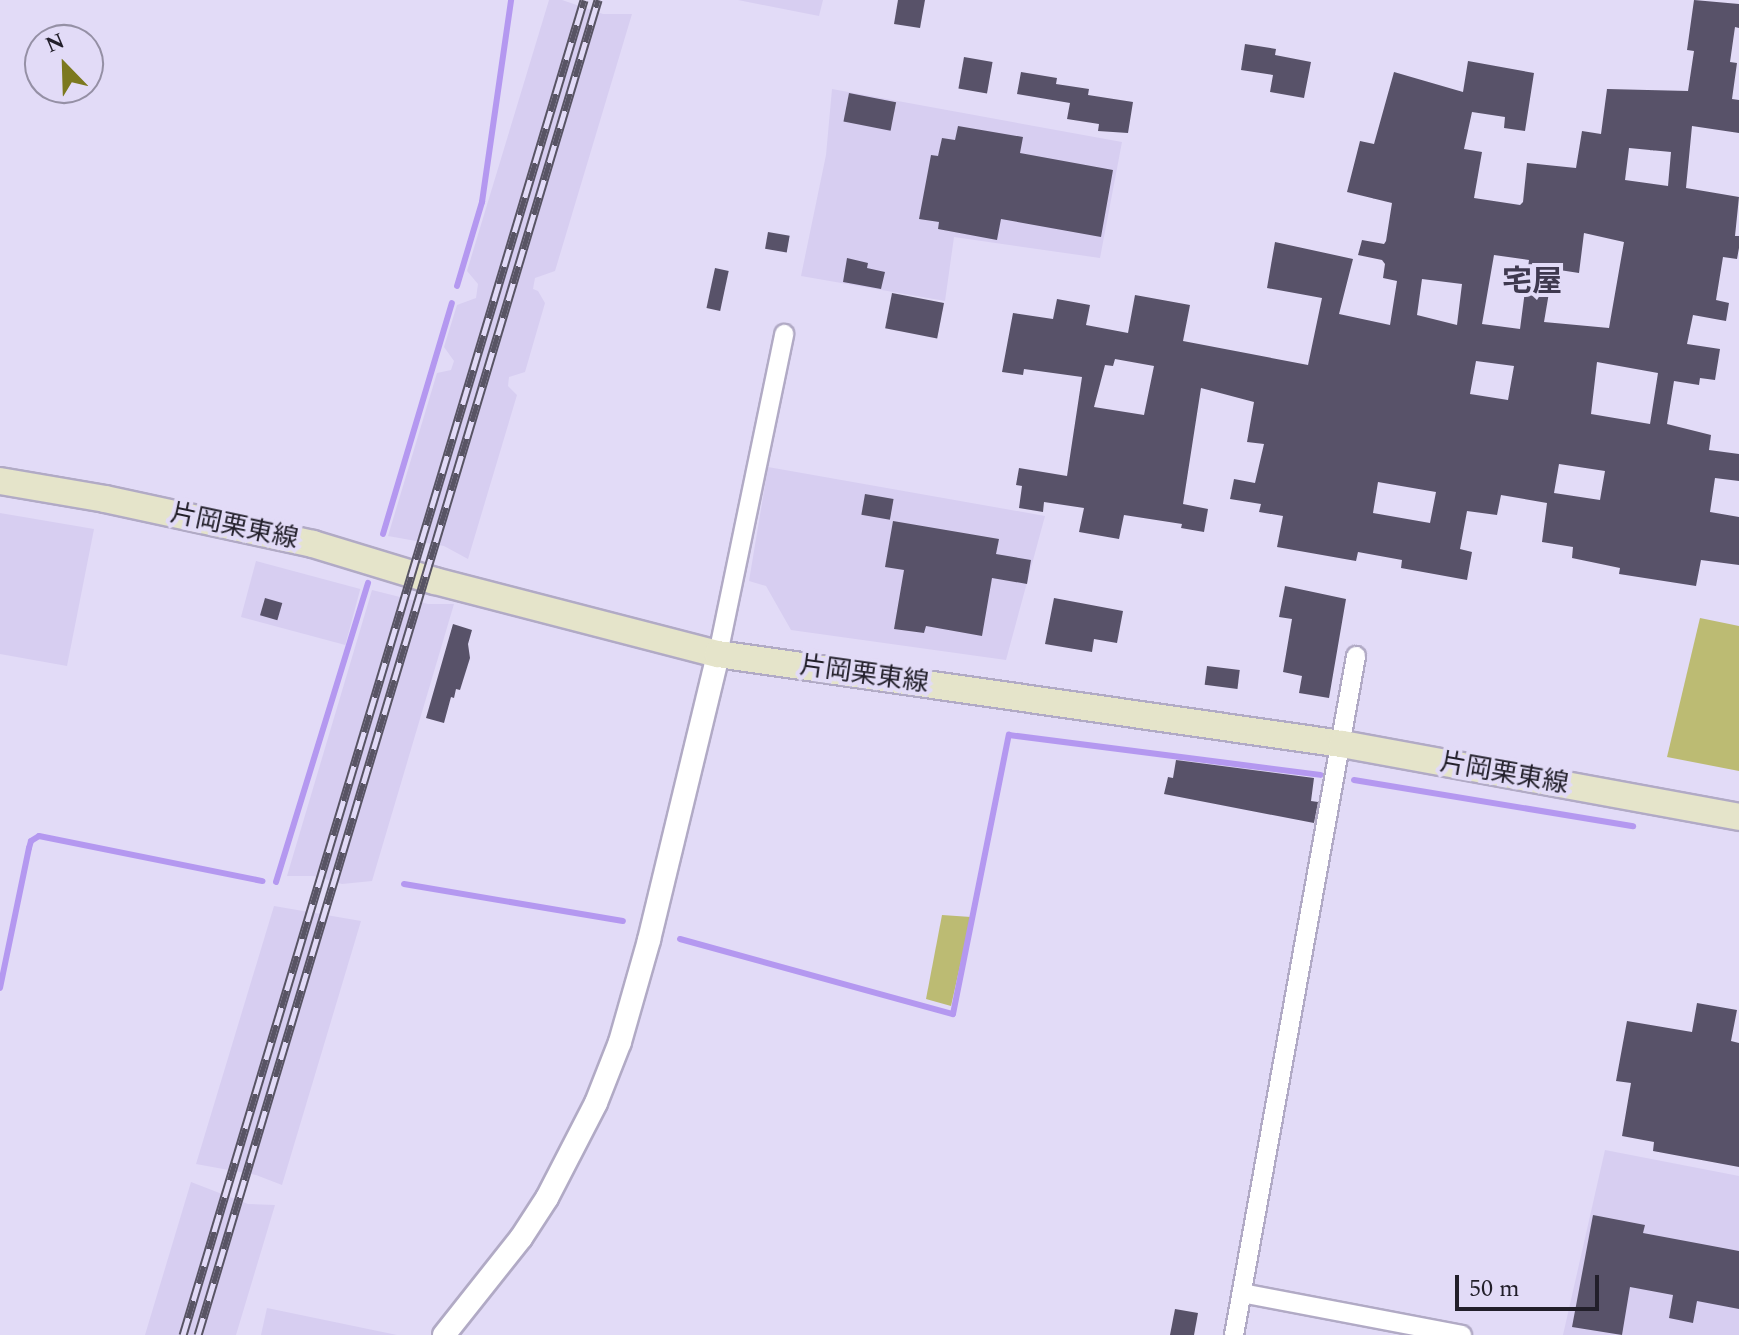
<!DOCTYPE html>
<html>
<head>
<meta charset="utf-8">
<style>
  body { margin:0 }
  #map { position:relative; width:1739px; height:1335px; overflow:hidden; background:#e2dbf7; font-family:Spectral,"Noto Sans JP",serif }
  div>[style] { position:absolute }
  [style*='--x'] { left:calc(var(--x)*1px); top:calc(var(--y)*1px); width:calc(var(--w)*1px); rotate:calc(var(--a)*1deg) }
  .built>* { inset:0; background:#d7cef1; transform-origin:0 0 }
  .green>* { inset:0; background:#bcbb73 }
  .stream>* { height:6px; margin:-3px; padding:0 3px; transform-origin:3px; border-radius:3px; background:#b498f0 }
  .building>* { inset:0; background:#585269; transform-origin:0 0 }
  .roads { filter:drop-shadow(2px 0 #b1aac5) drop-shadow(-2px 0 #b1aac5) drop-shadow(0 2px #b1aac5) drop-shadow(0 -2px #b1aac5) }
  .minor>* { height:18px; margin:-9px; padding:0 9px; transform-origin:9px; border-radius:9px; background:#fff }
  .tertiary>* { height:22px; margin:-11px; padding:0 11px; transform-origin:11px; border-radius:11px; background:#fff }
  .secondary>* { height:26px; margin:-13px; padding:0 13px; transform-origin:13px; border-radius:13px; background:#e5e4ca }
  .rail>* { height:9px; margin-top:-4.5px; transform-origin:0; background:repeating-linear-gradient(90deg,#e2dbf7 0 18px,#585464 0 36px); box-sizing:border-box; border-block:2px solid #585464 }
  span { translate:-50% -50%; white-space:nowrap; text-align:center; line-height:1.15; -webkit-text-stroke:8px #e2dbf7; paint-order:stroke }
  .street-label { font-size:26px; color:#221f2a }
  .quarter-label { font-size:30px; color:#3f394f; font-weight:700 }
  .north { position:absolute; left:24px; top:24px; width:80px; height:80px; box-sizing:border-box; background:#e2dbf7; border:2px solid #9590a5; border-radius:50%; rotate:337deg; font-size:22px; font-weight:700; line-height:32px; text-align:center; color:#221f2a }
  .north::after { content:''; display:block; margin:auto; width:28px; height:36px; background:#7c791f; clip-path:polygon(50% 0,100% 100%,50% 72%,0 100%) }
  .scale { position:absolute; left:1455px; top:1275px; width:144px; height:36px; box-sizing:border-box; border:4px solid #221f2a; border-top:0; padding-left:10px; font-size:24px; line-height:28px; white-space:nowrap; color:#221f2a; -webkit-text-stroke:6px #e2dbf7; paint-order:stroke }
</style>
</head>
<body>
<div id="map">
  <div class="built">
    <div style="clip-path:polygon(549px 0,562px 0,603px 14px,632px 14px,555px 271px,535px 278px,533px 289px,538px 291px,545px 303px,525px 372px,509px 377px,508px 386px,517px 395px,468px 559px,444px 546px,388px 536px,437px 373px,451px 370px,454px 361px,444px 347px,457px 305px,476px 298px,478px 284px,467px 271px)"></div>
    <div style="clip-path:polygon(738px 0,823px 0,819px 16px)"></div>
    <div style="clip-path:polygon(832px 89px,1122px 142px,1100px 258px,954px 237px,945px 301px,801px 276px,826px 155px)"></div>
    <div style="clip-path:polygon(768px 467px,1045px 516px,1006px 660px,791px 630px,766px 586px,749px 581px)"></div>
    <div style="clip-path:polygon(0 513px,94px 529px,67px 666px,0 654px)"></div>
    <div style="left:256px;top:561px;width:108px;height:58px;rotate:15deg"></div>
    <div style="clip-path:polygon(372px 590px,428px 604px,454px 604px,372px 881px,342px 884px,314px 876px,287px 876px)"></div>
    <div style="clip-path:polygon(274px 906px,361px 921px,282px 1185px,256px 1175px,196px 1164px)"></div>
    <div style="clip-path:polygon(1605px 1150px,1739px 1176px,1739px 1335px,1563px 1335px)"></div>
    <div style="clip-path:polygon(191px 1182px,248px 1204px,275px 1205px,236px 1335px,145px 1335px)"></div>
    <div style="clip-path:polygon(267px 1308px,397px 1335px,261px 1335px)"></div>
  </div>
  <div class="green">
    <div style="clip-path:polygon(1700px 618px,1739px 626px,1739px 771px,1667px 757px)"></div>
    <div style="clip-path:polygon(942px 915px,971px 917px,951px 1006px,926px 999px)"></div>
  </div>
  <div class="stream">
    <div style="--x:457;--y:286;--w:88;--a:-73.4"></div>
    <div style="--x:482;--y:202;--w:204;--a:-81.8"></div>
    <div style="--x:383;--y:534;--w:241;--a:-73.4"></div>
    <div style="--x:1354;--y:780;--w:283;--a:9.4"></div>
    <div style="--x:276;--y:882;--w:313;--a:-72.9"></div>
    <div style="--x:404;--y:884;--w:222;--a:9.6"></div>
    <div style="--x:680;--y:939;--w:283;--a:15.4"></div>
    <div style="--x:953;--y:1014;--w:285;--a:-78.7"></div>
    <div style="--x:1009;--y:735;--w:314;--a:7.3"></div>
    <div style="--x:0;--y:988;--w:143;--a:-78.3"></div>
    <div style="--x:29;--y:848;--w:7;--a:-74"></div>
    <div style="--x:31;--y:841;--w:9;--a:-32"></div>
    <div style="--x:39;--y:836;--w:228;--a:11.4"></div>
  </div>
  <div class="building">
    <div style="clip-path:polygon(898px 0,925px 0,920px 28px,894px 24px)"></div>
    <div style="clip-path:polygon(evenodd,1694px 0,1739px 4px,1739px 28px,1735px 27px,1730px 62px,1737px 63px,1732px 99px,1739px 100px,1739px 133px,1692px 126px,1686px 188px,1739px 197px,1735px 236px,1739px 236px,1739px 248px,1737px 259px,1723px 257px,1716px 300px,1729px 303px,1726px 321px,1693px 315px,1687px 344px,1720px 349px,1715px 380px,1700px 378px,1699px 385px,1674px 381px,1667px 424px,1711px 435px,1709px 450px,1739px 454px,1739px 481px,1715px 478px,1710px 512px,1739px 517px,1739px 565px,1701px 560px,1696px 586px,1619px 574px,1620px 568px,1572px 558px,1573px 547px,1542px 542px,1547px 503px,1501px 495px,1497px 515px,1467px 511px,1460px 549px,1472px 552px,1467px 580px,1401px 568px,1402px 560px,1358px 552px,1356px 561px,1277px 547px,1283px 516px,1259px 512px,1261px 504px,1230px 499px,1234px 479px,1255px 483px,1264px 444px,1247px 442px,1254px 402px,1201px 388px,1183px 504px,1208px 509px,1204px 532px,1181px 528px,1182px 524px,1124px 515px,1119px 539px,1079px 532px,1084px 508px,1044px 502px,1043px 512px,1019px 508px,1022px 486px,1016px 485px,1019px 468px,1067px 476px,1082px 377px,1024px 369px,1023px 375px,1002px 372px,1013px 313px,1053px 319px,1057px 299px,1090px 305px,1086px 325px,1128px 333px,1135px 295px,1190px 305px,1183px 341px,1308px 365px,1322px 298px,1267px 288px,1275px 242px,1353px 259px,1339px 314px,1390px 325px,1397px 281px,1383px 278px,1385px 264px,1382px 260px,1358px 255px,1362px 240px,1384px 244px,1386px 241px,1392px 203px,1347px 192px,1360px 141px,1374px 144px,1394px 72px,1463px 92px,1468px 61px,1534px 73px,1525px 131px,1504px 128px,1505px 117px,1472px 112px,1464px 149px,1482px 152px,1474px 198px,1520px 205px,1523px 202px,1527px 163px,1576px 168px,1582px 131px,1601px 134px,1607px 89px,1688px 91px,1694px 51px,1687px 50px,1694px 0,1629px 148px,1671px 152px,1668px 186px,1625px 180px,1629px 148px,1694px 0,1584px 233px,1624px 242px,1609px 328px,1544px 322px,1553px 269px,1579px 273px,1584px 233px,1694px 0,1494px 255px,1529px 260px,1520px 329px,1482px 324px,1494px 255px,1694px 0,1422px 279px,1462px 284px,1457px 325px,1417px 315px,1422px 279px,1694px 0,1115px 359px,1154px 366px,1144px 415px,1094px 407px,1105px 365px,1113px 366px,1115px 359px,1694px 0,1476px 361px,1514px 366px,1508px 400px,1470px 394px,1476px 361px,1694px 0,1597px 362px,1658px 373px,1650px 424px,1591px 414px,1597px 362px,1694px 0,1559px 464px,1605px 471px,1600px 500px,1554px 493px,1559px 464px,1694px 0,1378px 482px,1436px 492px,1430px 523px,1373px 513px,1378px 482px)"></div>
    <div style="clip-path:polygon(1245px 44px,1276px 49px,1275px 55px,1311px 62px,1304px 98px,1270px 92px,1273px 75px,1241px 70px)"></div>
    <div style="left:964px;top:57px;width:29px;height:32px;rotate:10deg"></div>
    <div style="clip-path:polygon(1021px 72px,1057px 78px,1056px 84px,1089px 89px,1088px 95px,1133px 102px,1128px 133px,1098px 131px,1099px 124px,1067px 119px,1070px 103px,1017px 94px)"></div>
    <div style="left:849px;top:93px;width:48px;height:29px;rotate:11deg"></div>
    <div style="clip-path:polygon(958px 126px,1023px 137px,1020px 153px,1113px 170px,1101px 237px,1001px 219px,997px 240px,938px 229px,939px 222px,919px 219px,931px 155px,938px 156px,942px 138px,955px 140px)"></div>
    <div style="left:768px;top:232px;width:22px;height:17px;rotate:10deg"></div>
    <div style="clip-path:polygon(847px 258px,868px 263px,867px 268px,885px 272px,881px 289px,843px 282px)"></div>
    <div style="left:715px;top:268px;width:14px;height:41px;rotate:12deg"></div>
    <div style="left:892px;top:293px;width:53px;height:36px;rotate:11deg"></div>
    <div style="left:865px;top:494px;width:29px;height:21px;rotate:10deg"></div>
    <div style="clip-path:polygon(893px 521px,999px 539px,996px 554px,1031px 560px,1027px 584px,992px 578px,982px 636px,926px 626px,924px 633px,894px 629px,904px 570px,885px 567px)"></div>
    <div style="clip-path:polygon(1285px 586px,1346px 599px,1329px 698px,1299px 693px,1302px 676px,1283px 672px,1292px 619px,1279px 617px)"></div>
    <div style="left:265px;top:598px;width:18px;height:18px;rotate:16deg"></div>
    <div style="clip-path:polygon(1054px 598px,1123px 611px,1117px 643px,1094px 639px,1092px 652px,1045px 644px)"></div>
    <div style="clip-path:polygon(453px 624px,472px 630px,468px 644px,470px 658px,460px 690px,456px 689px,454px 698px,451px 697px,444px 723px,426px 718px)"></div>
    <div style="left:1207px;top:666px;width:33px;height:19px;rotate:7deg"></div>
    <div style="clip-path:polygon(1176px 760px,1314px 778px,1311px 801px,1318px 802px,1314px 823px,1164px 794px,1168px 777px,1173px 778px)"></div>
    <div style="clip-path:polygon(1697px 1003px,1737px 1010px,1731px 1041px,1739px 1043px,1739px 1167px,1653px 1151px,1654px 1142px,1622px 1136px,1631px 1083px,1616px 1081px,1627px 1021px,1692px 1032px)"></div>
    <div style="clip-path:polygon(1593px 1215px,1645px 1225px,1643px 1233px,1739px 1251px,1739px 1309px,1697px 1301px,1693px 1323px,1669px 1318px,1673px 1295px,1630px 1287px,1622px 1335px,1572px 1327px)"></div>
    <div style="clip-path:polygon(1175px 1309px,1198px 1313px,1194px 1335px,1170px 1335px)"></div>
  </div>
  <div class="roads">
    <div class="minor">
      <div style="--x:718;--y:654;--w:327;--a:-78.3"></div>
      <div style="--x:1242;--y:1293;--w:224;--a:10.8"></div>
      <div style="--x:1234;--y:1335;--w:690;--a:-79.81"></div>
    </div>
    <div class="tertiary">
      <div style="--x:444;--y:1335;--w:124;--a:-51.6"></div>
      <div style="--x:521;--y:1238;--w:48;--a:-57"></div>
      <div style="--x:547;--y:1198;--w:107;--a:-62.7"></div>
      <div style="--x:596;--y:1103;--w:66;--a:-68.5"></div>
      <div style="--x:620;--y:1042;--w:106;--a:-74.1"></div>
      <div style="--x:649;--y:940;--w:294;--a:-76.4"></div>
    </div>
    <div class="secondary">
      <div style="--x:0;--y:481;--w:107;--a:9.7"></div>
      <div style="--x:105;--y:499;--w:213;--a:12.2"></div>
      <div style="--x:313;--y:544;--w:127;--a:16.9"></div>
      <div style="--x:435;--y:581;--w:292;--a:14.5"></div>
      <div style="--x:718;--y:654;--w:630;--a:8.21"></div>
      <div style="--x:1342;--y:744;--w:404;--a:10.4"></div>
    </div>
  </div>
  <div class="rail">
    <div style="--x:183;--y:1335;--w:1394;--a:-73.28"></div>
    <div style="--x:198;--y:1335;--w:1394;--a:-73.32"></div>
  </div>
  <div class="street-label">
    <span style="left:234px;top:527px;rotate:12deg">片岡栗東線</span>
    <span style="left:864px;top:675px;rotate:8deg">片岡栗東線</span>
    <span style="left:1504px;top:774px;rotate:10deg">片岡栗東線</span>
  </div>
  <div class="quarter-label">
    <span style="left:1532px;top:282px">宅屋</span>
  </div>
  <div class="north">N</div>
  <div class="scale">50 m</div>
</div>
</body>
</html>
